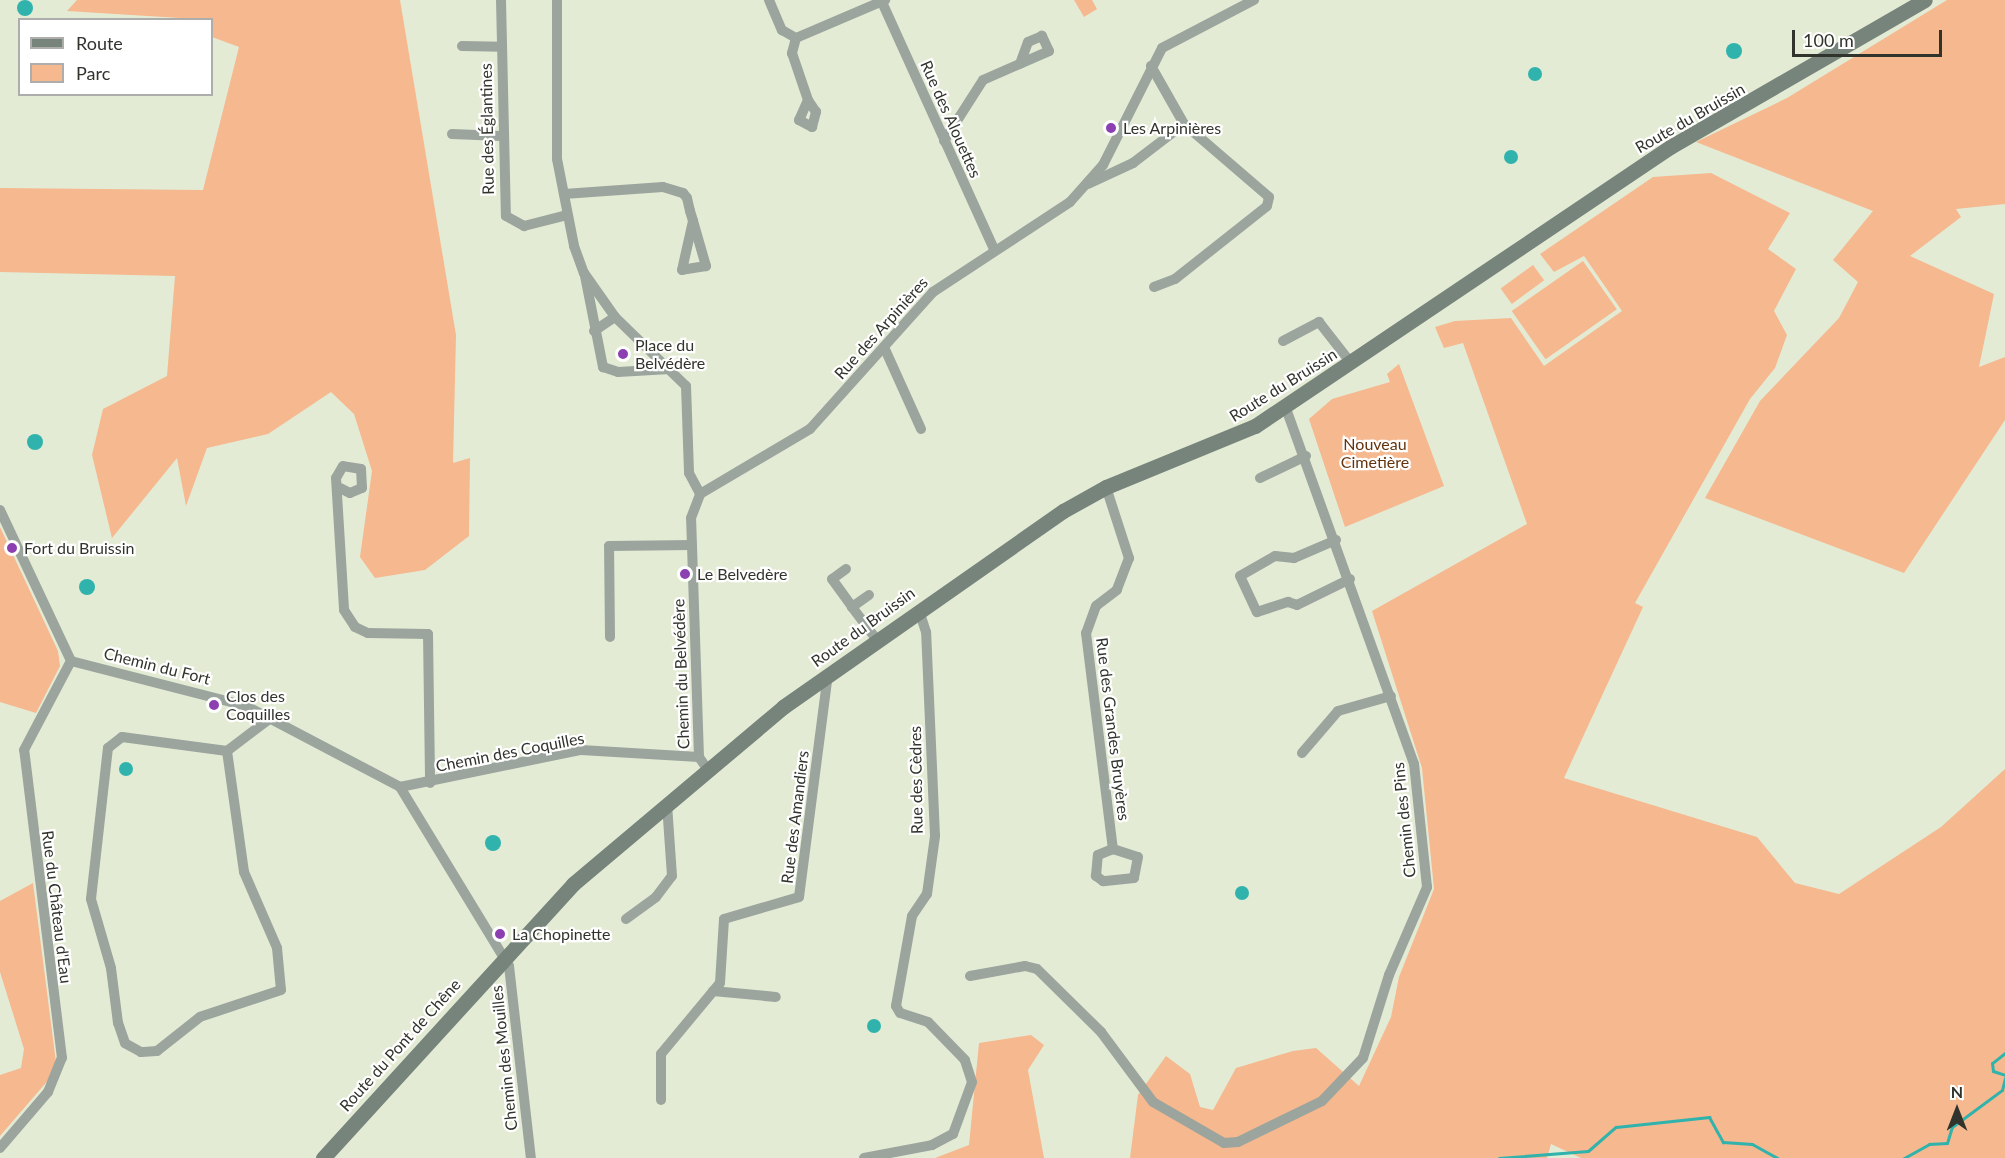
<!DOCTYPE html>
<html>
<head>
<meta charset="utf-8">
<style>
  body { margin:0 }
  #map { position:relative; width:2005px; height:1158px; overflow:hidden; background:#e4ebd5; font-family:Lato,sans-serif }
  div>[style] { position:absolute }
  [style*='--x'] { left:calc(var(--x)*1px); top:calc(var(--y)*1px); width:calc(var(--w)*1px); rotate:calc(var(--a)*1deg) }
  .green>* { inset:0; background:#f5b88f; transform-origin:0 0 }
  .water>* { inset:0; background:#30b3ac }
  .round { border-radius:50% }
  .stream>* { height:3px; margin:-1.5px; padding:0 1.5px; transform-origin:1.5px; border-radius:1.5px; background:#30b3ac }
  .street>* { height:10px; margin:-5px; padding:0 5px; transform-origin:5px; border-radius:5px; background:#9ba59e }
  .secondary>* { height:15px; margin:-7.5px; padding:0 7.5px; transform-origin:7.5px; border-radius:7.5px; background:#77847b }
  .dots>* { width:16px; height:16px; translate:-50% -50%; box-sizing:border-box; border:3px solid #fff; border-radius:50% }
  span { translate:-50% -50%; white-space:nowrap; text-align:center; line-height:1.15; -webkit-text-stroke:4.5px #fff; paint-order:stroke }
  .street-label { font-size:16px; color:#31342c }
  .poi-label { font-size:16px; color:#31342c }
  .left { translate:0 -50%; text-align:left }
  .park-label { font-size:16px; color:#63340e }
  .legend { position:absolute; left:18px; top:18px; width:195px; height:78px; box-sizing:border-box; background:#fff; border:2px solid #adaeab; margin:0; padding:8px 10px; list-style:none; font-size:18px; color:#31342c }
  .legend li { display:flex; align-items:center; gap:12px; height:30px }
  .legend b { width:30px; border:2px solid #adaeab }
  .north { position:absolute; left:1927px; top:1080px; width:60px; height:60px; -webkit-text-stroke:4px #fff; paint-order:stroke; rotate:0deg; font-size:16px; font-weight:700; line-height:24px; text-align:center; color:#31342c }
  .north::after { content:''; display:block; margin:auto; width:21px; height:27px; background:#31342c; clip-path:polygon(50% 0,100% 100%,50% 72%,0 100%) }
  .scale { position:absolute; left:1792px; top:30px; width:150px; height:27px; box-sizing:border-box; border:3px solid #31342c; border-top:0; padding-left:8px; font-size:18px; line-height:21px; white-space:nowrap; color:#31342c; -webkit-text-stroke:4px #fff; paint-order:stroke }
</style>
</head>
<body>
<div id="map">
  <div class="green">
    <div style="clip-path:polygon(77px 0,400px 0,456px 335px,453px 463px,470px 458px,469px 536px,425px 570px,375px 578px,360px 557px,372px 471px,354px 414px,331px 392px,268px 434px,207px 448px,186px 506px,177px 458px,112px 538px,92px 455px,103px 409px,167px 376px,175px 276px,0 272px,0 188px,203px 190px,239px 47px,212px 37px,212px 20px,67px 11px)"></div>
    <div style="clip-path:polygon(1074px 0,1092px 0,1097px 9px,1084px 17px)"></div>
    <div style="clip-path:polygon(1947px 0,2005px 0,2005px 204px,1956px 209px,1961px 217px,1910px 256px,1994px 294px,1979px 367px,2005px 357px,2005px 420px,1904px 573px,1705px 498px,1760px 401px,1839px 318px,1858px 282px,1833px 260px,1873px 211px,1696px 142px,1787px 98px)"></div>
    <div style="clip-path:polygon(1711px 173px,1790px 213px,1768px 249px,1796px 269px,1774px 311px,1787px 335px,1775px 368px,1750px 399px,1635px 603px,1643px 607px,1564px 778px,1757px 837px,1795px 883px,1839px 894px,1941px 827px,2005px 769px,2005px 1158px,1581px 1158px,1551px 1144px,1547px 1158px,1130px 1158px,1138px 1095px,1166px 1056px,1190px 1074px,1200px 1107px,1213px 1110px,1236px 1068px,1293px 1051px,1316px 1048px,1359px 1086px,1391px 1017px,1399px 977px,1434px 889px,1422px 768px,1372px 611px,1527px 524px,1463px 343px,1444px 348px,1435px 327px,1455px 321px,1511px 318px,1544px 366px,1622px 311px,1584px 256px,1554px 272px,1540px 254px,1653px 177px)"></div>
    <div style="left:1583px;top:261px;width:59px;height:87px;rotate:55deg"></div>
    <div style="left:1533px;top:265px;width:19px;height:40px;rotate:54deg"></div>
    <div style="clip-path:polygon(1399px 364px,1444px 486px,1345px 527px,1309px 419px,1332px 399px,1390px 382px,1387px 374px)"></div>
    <div style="clip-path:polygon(0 527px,58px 651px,60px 666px,36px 713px,0 702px)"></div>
    <div style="clip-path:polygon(33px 883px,57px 1070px,0 1136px,0 1075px,21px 1068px,24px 1049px,0 972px,0 901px)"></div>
    <div style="clip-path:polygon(1031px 1035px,1044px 1045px,1028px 1070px,1044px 1158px,935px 1158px,969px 1145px,979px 1043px)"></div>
  </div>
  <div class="water">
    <div class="round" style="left:17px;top:0;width:16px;height:16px"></div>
    <div class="round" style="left:1726px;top:43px;width:16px;height:16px"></div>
    <div class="round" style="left:1528px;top:67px;width:14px;height:14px"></div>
    <div class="round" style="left:1504px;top:150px;width:14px;height:14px"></div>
    <div class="round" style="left:27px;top:434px;width:16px;height:16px"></div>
    <div class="round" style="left:79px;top:579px;width:16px;height:16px"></div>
    <div class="round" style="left:119px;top:762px;width:14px;height:14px"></div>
    <div class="round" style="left:485px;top:835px;width:16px;height:16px"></div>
    <div class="round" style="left:1235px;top:886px;width:14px;height:14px"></div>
    <div class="round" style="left:867px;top:1019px;width:14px;height:14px"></div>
  </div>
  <div class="stream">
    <div style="--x:2005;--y:1053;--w:16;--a:142"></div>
    <div style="--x:1992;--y:1063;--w:8;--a:83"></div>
    <div style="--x:1993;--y:1071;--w:13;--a:18"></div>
    <div style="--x:1499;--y:1158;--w:89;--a:-4.5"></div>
    <div style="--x:1588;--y:1151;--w:37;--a:-41"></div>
    <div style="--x:1616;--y:1127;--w:94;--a:-6.1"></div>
    <div style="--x:1709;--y:1117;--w:29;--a:61"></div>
    <div style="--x:1723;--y:1142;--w:29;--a:4"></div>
    <div style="--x:1752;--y:1144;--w:29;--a:29"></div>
    <div style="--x:1904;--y:1158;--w:29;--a:-29"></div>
    <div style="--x:1929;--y:1144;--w:18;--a:-3"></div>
    <div style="--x:1947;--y:1143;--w:17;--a:-73"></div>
    <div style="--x:1952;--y:1127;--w:62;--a:-36.5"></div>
    <div style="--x:2002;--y:1090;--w:12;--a:-76"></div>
  </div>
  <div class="street">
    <div style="--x:501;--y:0;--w:216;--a:88.7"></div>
    <div style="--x:506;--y:216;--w:21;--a:29"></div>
    <div style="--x:524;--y:226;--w:44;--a:-14.3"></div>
    <div style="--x:557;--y:0;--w:159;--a:90"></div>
    <div style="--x:557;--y:159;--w:89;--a:78.9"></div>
    <div style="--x:574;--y:246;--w:29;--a:70"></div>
    <div style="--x:584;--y:273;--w:54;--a:54.8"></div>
    <div style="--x:615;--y:317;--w:99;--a:44.2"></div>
    <div style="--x:686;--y:386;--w:87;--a:88"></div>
    <div style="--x:689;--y:473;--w:24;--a:62"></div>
    <div style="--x:769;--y:0;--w:33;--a:67"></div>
    <div style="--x:782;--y:30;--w:16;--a:30"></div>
    <div style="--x:796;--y:38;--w:97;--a:-23.1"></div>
    <div style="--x:881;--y:0;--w:273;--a:65.6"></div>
    <div style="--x:796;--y:38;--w:16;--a:105"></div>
    <div style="--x:792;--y:53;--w:50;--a:71.2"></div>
    <div style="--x:808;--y:100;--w:22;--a:114"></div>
    <div style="--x:799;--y:120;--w:15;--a:28"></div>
    <div style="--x:812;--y:127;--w:16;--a:-75"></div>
    <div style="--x:816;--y:112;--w:14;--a:-124"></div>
    <div style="--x:462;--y:46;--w:39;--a:1"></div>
    <div style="--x:452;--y:134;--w:49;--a:2.3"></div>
    <div style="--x:944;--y:141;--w:72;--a:-57.4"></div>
    <div style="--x:983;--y:80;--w:72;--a:-23.7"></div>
    <div style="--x:1049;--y:51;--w:17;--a:-115"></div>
    <div style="--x:1042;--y:36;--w:15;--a:157"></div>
    <div style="--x:1028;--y:42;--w:23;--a:110"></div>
    <div style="--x:1088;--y:184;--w:50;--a:-25"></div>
    <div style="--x:1133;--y:163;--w:64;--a:-37.4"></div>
    <div style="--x:1184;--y:124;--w:67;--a:-119.6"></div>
    <div style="--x:564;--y:194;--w:99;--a:-4"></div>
    <div style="--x:663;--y:187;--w:21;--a:17"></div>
    <div style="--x:683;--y:193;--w:6;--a:51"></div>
    <div style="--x:687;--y:198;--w:13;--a:77"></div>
    <div style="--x:690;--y:211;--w:10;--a:73"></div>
    <div style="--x:693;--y:221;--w:47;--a:73.9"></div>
    <div style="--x:706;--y:266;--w:24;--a:171"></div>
    <div style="--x:682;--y:270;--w:50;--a:-77.3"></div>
    <div style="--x:585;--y:276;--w:93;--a:78.8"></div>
    <div style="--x:603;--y:367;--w:16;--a:18"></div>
    <div style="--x:618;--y:372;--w:52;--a:-3.3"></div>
    <div style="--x:1154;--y:287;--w:22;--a:-21"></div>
    <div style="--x:1175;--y:279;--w:117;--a:-38.4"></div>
    <div style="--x:1267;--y:206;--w:9;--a:-77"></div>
    <div style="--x:1269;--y:197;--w:112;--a:-139.3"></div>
    <div style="--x:594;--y:331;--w:25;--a:-34"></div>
    <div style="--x:1283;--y:341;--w:41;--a:-27.8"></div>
    <div style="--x:1319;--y:322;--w:52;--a:52"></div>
    <div style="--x:884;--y:347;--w:90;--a:65.7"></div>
    <div style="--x:1260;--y:478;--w:51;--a:-25.6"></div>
    <div style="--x:1106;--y:487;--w:75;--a:72.1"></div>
    <div style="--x:1129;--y:558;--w:34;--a:111"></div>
    <div style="--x:1117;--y:590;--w:26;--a:143"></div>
    <div style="--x:1096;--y:606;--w:29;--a:110"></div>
    <div style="--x:1086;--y:633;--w:218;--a:82.9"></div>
    <div style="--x:1113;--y:849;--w:26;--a:18"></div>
    <div style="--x:1138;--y:857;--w:21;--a:101"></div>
    <div style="--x:1134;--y:878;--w:31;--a:174"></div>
    <div style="--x:1103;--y:881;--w:9;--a:-144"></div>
    <div style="--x:1096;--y:876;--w:21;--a:-85"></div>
    <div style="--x:1098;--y:855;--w:16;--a:-22"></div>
    <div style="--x:340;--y:488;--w:11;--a:27"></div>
    <div style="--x:350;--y:493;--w:13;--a:-23"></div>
    <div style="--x:362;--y:488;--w:19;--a:-93"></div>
    <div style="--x:361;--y:469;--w:18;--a:-171"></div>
    <div style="--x:343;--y:466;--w:14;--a:120"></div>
    <div style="--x:336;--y:478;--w:132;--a:86.5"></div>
    <div style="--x:344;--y:610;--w:20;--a:57"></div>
    <div style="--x:355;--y:627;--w:14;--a:25"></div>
    <div style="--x:368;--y:633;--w:60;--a:1"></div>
    <div style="--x:428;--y:634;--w:149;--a:89.2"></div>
    <div style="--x:0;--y:510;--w:167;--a:64.8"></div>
    <div style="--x:1336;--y:540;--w:46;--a:156.8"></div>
    <div style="--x:1294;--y:558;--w:19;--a:-174"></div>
    <div style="--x:1275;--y:556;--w:40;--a:150.3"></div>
    <div style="--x:1240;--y:576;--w:40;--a:65"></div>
    <div style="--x:1257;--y:612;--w:33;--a:-18"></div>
    <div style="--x:1288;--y:602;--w:9;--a:18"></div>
    <div style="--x:1297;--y:605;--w:59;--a:-26.1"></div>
    <div style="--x:846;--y:569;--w:17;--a:144"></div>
    <div style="--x:832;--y:579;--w:34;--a:54"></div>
    <div style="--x:869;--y:595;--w:21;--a:145"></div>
    <div style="--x:852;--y:607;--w:41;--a:52.9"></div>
    <div style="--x:610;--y:637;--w:91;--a:-90.6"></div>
    <div style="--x:609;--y:546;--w:83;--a:-0.7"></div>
    <div style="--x:71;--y:661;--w:181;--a:14.4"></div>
    <div style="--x:246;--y:706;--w:174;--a:27.7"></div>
    <div style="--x:400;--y:787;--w:210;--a:58.7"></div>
    <div style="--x:509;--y:966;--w:193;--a:83.5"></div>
    <div style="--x:227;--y:751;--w:122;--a:82"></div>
    <div style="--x:244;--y:872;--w:83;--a:66.5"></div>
    <div style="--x:277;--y:948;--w:42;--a:84.6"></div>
    <div style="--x:281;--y:990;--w:85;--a:161.6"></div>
    <div style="--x:200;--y:1017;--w:55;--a:141.7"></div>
    <div style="--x:157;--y:1051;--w:16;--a:176"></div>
    <div style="--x:141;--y:1052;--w:18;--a:-151"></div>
    <div style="--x:125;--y:1043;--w:21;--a:-109"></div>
    <div style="--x:118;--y:1023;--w:55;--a:-97.3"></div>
    <div style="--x:111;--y:968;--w:72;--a:-106.2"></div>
    <div style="--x:91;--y:899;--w:152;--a:-83.6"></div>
    <div style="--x:108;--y:748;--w:18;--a:-38"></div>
    <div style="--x:122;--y:737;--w:106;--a:7.6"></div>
    <div style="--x:227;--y:751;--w:56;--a:-37.1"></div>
    <div style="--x:1302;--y:753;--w:55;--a:-49.4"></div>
    <div style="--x:1338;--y:711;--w:55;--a:-15.8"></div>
    <div style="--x:708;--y:770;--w:16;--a:-125"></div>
    <div style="--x:699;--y:757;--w:239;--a:-91.9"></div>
    <div style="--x:691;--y:518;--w:26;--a:-69"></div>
    <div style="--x:700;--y:494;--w:128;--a:-30.6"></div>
    <div style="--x:810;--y:429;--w:184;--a:-48.1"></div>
    <div style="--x:933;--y:292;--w:164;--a:-33.3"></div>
    <div style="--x:1070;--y:202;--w:50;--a:-48.3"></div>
    <div style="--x:1103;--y:165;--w:131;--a:-63.2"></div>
    <div style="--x:1162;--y:48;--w:104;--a:-27.6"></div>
    <div style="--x:400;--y:787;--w:185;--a:-11.6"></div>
    <div style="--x:581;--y:750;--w:118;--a:3.4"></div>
    <div style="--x:626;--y:919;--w:37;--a:-36"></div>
    <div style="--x:656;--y:897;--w:26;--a:-53"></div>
    <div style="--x:672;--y:876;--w:72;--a:-94"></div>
    <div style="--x:970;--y:976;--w:56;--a:-10.3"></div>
    <div style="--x:1025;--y:966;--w:12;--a:14"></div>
    <div style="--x:1037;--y:969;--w:90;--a:44.5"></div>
    <div style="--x:1101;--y:1032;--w:87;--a:53.4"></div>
    <div style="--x:1153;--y:1102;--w:82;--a:30"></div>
    <div style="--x:1224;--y:1143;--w:14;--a:-4"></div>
    <div style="--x:1238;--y:1142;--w:93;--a:-26"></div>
    <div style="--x:1322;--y:1101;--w:59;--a:-46.4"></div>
    <div style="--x:1363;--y:1058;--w:87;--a:-72.6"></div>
    <div style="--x:1389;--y:975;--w:96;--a:-66.6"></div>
    <div style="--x:1427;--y:887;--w:124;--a:-96"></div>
    <div style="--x:1414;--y:764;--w:378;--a:-109.8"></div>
    <div style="--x:713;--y:991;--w:63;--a:5.4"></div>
    <div style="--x:661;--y:1100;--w:46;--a:-90"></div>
    <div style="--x:661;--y:1054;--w:92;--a:-50.3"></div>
    <div style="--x:720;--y:983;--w:64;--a:-86.4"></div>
    <div style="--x:724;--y:919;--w:78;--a:-16.3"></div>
    <div style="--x:799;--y:897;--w:224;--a:-82.6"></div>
    <div style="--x:0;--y:1148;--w:74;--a:-49.4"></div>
    <div style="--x:48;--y:1092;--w:37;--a:-68"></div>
    <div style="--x:62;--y:1058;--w:310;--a:-97"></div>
    <div style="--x:24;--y:750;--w:101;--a:-62.2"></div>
    <div style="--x:864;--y:1158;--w:69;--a:-10.8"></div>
    <div style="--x:932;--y:1145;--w:24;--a:-28"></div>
    <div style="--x:953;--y:1134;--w:55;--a:-69.9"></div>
    <div style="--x:972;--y:1082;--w:23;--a:-108"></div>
    <div style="--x:965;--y:1060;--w:53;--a:-134.2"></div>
    <div style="--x:928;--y:1022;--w:29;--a:-162"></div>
    <div style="--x:900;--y:1013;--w:8;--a:-120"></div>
    <div style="--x:896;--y:1006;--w:91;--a:-79.9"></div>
    <div style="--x:912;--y:916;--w:27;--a:-56"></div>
    <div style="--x:927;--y:894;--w:59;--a:-82.1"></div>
    <div style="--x:935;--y:836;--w:204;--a:-92.5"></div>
    <div style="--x:926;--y:632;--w:23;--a:-108"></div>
  </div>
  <div class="secondary">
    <div style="--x:323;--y:1158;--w:371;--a:-47.6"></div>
    <div style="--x:573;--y:884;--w:275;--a:-40.1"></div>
    <div style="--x:783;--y:707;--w:342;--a:-35"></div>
    <div style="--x:1063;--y:511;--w:49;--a:-29.2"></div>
    <div style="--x:1106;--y:487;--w:161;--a:-22.3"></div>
    <div style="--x:1255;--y:426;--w:500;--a:-33.91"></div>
    <div style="--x:1670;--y:147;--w:294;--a:-30"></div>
  </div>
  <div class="dots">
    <div style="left:1111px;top:128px;background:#8c3fb0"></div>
    <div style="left:623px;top:354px;background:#8c3fb0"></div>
    <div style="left:12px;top:548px;background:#8c3fb0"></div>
    <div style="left:685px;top:574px;background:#8c3fb0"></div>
    <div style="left:214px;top:705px;background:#8c3fb0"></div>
    <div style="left:500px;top:934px;background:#8c3fb0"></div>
  </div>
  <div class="street-label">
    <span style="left:1690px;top:118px;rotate:-30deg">Route du Bruissin</span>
    <span style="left:951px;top:119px;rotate:66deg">Rue des Alouettes</span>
    <span style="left:487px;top:129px;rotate:-91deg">Rue des Églantines</span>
    <span style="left:881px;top:328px;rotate:-48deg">Rue des Arpinières</span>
    <span style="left:1283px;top:385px;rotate:-32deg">Route du Bruissin</span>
    <span style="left:863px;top:627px;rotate:-36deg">Route du Bruissin</span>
    <span style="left:157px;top:666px;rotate:14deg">Chemin du Fort</span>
    <span style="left:681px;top:674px;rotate:-92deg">Chemin du Belvédère</span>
    <span style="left:1113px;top:729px;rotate:83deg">Rue des Grandes Bruyères</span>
    <span style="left:510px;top:752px;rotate:-11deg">Chemin des Coquilles</span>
    <span style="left:916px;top:780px;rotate:-91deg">Rue des Cèdres</span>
    <span style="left:795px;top:817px;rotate:-83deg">Rue des Amandiers</span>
    <span style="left:1404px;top:820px;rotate:-96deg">Chemin des Pins</span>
    <span style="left:57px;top:907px;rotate:83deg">Rue du Château d'Eau</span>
    <span style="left:400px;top:1045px;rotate:-48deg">Route du Pont de Chêne</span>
    <span style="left:504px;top:1058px;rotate:-96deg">Chemin des Mouilles</span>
  </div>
  <div class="poi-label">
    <span class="left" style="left:1123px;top:128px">Les Arpinières</span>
    <span class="left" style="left:635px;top:354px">Place du<br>Belvédère</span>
    <span class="left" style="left:24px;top:548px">Fort du Bruissin</span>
    <span class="left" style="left:697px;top:574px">Le Belvedère</span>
    <span class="left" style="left:226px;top:705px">Clos des<br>Coquilles</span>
    <span class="left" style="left:512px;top:934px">La Chopinette</span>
  </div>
  <div class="park-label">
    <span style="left:1375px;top:453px">Nouveau<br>Cimetière</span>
  </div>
  <ul class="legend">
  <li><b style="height:8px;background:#77847b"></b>Route</li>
  <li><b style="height:16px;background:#f5b88f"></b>Parc</li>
  </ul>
  <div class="north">N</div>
  <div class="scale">100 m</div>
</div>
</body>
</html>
